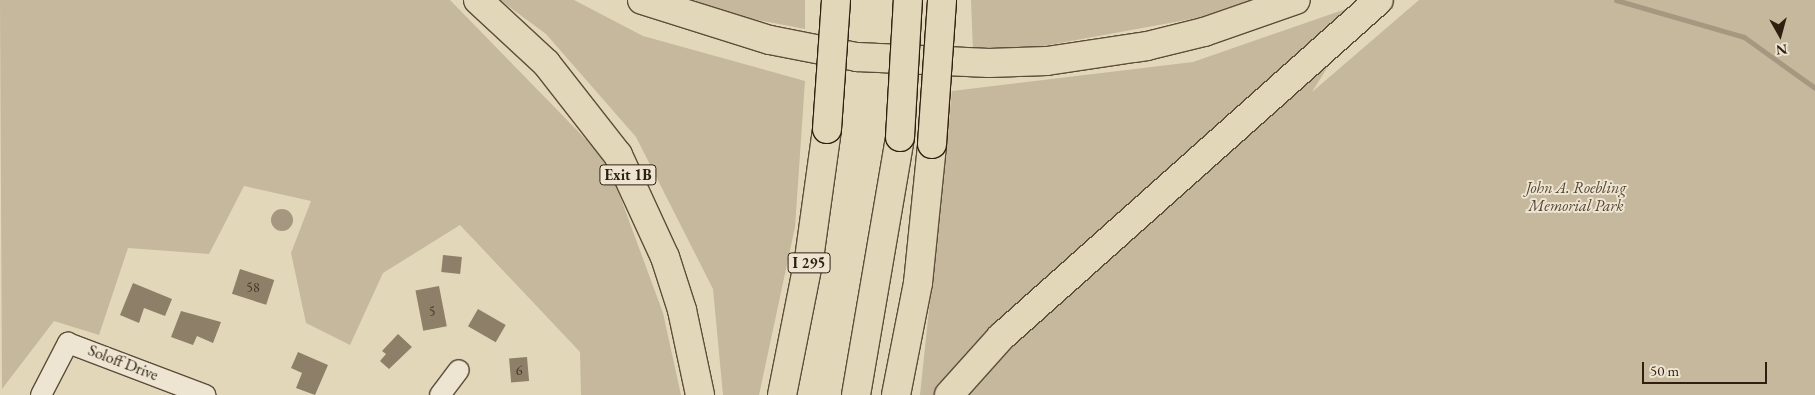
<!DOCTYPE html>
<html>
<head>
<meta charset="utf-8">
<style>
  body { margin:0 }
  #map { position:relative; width:1815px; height:395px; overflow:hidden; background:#e3d7ba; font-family:"EB Garamond",serif }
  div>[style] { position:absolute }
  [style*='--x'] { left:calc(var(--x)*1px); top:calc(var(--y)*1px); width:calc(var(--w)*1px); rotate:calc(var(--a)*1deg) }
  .green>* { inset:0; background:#c5b89d }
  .water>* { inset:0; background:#a69880 }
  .round { border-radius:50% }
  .stream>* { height:5px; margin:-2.5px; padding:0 2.5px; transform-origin:2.5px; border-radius:2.5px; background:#a69880 }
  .building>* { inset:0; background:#8d7f68; transform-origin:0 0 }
  .roads { filter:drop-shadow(1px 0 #5d4d3a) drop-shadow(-1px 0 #5d4d3a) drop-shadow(0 1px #5d4d3a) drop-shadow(0 -1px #5d4d3a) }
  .street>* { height:20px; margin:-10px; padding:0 10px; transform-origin:10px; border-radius:10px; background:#ede5d2 }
  .highway>* { height:28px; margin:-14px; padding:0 14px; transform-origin:14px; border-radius:14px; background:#e3d7ba }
  .bridges { filter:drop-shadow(1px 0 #301f10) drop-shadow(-1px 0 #301f10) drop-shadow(0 1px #301f10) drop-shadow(0 -1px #301f10) }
  .highway-bridge>* { height:28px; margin:-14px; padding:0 14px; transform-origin:14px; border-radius:14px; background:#e3d7ba }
  span { translate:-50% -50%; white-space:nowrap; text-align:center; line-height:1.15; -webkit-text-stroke:4px #ede5d2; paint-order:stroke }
  .number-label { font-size:14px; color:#473726 }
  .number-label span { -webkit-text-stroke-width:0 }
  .shield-label span { padding:1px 4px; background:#ede5d2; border:1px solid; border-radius:4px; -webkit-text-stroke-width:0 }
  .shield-label { font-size:15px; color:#301f10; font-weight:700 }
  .park-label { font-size:16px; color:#554533; font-style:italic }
  .street-label { font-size:16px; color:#301f10 }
  .north { position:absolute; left:1755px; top:10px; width:50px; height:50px; -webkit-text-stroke:4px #ede5d2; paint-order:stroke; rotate:173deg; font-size:14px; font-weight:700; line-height:20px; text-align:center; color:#301f10 }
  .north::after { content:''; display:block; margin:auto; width:18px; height:22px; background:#301f10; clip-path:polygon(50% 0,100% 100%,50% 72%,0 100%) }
  .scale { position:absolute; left:1642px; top:362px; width:125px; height:22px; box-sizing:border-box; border:2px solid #301f10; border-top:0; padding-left:6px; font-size:15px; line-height:18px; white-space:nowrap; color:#301f10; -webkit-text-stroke:4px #ede5d2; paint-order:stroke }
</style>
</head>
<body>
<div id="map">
  <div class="green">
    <div style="clip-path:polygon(0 0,450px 0,607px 161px,663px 313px,681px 395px,581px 395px,580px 352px,460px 225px,383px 273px,350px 345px,306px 323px,291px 253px,311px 201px,244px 186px,209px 254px,128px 248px,99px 335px,54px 321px,2px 389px)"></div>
    <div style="clip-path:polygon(500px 0,574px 0,643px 36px,805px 81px,795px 227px,759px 395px,723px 395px,713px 289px,636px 137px,546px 34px)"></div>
    <div style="clip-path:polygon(694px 0,805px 0,805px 29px,731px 15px)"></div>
    <div style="clip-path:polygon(971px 0,1268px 0,1252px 8px,1027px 49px,973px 51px)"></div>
    <div style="clip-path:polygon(1419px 0,1815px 0,1815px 395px,920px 395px,952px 91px,1193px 62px,1369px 1px,1312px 92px)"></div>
  </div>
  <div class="water">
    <div class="round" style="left:271px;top:209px;width:22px;height:22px"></div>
  </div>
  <div class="stream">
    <div style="--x:1616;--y:0;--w:133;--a:16.1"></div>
    <div style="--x:1744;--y:37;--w:87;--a:35.7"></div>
  </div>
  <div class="building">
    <div style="left:443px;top:255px;width:19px;height:17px;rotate:6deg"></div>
    <div style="left:240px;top:269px;width:36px;height:26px;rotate:18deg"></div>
    <div style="clip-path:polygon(133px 283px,172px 299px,165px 316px,144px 308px,139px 323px,120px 315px)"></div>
    <div style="left:439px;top:286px;width:41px;height:24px;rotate:79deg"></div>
    <div style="left:478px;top:309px;width:32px;height:20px;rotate:30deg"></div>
    <div style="clip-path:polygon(181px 311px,221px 322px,213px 343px,197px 336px,193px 345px,171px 337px)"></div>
    <div style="clip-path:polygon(398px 334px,412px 347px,389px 369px,380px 361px,386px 354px,382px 351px)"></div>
    <div style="clip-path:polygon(298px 352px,328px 365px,315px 395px,296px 388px,302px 373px,291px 368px)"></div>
    <div style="left:527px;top:357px;width:24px;height:18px;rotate:85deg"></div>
  </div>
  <div class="roads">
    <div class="street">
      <div style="--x:41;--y:395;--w:59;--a:-62.6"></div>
      <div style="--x:68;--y:343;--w:147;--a:20.8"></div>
      <div style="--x:440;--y:395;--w:31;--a:-53"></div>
    </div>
    <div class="highway">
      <div style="--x:478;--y:0;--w:93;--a:42.8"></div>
      <div style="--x:546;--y:63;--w:117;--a:52"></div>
      <div style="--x:618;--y:155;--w:112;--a:65.3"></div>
      <div style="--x:665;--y:257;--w:56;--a:72.2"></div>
      <div style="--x:682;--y:310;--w:87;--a:78"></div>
      <div style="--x:642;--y:0;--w:134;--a:17.4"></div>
      <div style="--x:770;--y:40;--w:89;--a:11.1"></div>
      <div style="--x:857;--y:57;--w:132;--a:2.6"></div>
      <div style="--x:989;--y:63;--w:58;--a:-2"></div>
      <div style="--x:1047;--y:61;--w:101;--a:-8.5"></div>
      <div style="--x:1147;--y:46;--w:59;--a:-13.8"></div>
      <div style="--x:1204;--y:32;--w:97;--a:-19.2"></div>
      <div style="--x:782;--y:395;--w:139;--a:-78.8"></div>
      <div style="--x:809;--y:259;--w:131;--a:-82.1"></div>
      <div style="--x:856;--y:395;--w:262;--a:-80.3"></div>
      <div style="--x:896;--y:395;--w:114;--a:-78.9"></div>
      <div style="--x:918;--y:283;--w:140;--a:-84.2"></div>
      <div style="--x:949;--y:395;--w:78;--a:-48.1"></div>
      <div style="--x:1001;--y:337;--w:506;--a:-41.72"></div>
    </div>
  </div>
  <div class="bridges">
    <div class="highway-bridge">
      <div style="--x:827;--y:129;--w:129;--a:-86"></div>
      <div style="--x:900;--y:137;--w:137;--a:-86.7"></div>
      <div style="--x:932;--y:144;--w:144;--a:-86"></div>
    </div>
  </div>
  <div class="number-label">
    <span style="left:253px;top:287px">58</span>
    <span style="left:432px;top:311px">5</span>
    <span style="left:519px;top:370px">6</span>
  </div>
  <div class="shield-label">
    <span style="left:628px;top:175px">Exit 1B</span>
    <span style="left:809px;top:263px">I 295</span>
  </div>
  <div class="park-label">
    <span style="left:1576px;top:197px">John A. Roebling<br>Memorial Park</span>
  </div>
  <div class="street-label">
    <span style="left:123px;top:363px;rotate:21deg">Soloff Drive</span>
  </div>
  <div class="north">N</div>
  <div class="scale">50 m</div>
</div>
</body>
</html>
